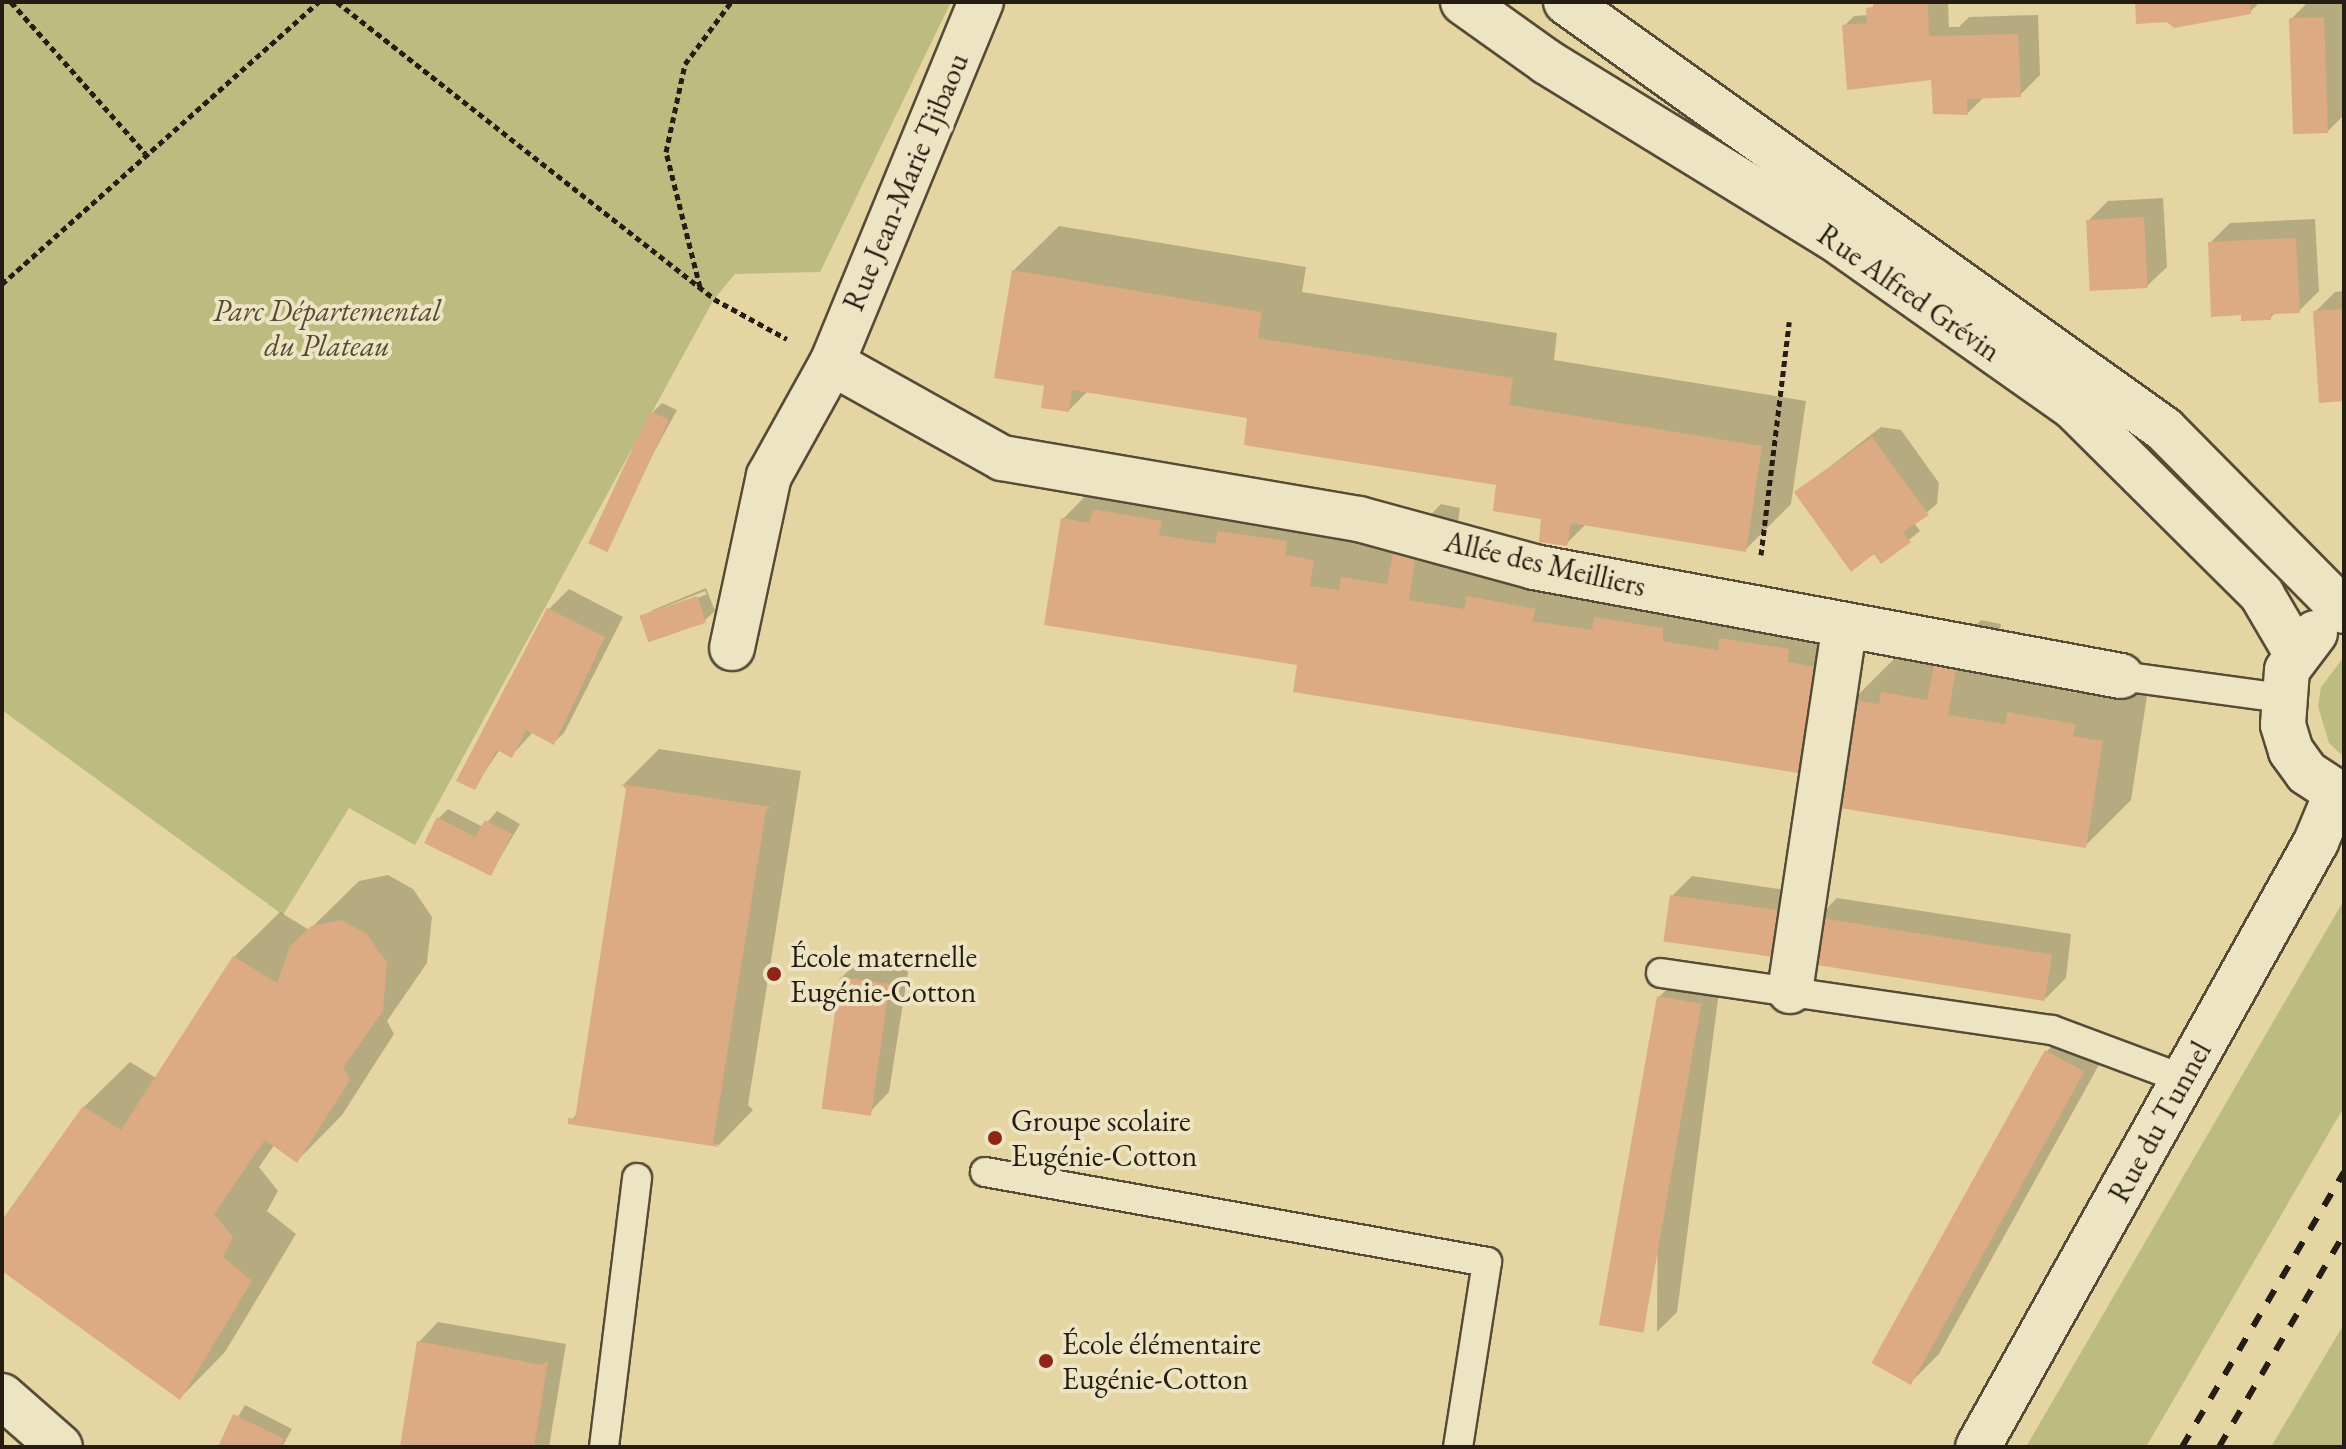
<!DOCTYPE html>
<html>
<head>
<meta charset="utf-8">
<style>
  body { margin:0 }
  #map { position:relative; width:2346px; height:1449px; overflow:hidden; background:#e4d5a2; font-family:"EB Garamond",serif }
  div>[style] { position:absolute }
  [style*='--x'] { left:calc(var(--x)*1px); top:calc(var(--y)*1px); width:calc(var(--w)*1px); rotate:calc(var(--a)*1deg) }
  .green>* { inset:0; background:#bcbb80 }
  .shadow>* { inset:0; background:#0003 }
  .building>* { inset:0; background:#dcaa83; transform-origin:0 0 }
  .path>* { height:5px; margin-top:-2.5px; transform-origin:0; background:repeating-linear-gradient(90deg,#261d12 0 6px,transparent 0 10px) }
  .roads { filter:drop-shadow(2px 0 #564b36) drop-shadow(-2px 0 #564b36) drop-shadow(0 2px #564b36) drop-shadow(0 -2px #564b36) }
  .lane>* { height:28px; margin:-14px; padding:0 14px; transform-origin:14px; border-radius:14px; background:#ede4c3 }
  .street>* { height:44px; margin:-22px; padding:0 22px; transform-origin:22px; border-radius:22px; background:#ede4c3 }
  .secondary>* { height:44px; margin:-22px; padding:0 22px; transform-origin:22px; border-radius:22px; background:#ede4c3 }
  .rail>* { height:6px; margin-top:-3px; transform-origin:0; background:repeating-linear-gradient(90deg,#261d12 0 14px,transparent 0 28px) }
  .dots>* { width:22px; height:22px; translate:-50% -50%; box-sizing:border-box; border:4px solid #ede4c3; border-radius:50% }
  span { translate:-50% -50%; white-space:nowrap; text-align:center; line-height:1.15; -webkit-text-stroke:8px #ede4c3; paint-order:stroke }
  .street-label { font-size:30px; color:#261d12 }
  .park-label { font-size:30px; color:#534c33; font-style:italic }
  .poi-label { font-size:30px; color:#261d12 }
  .left { translate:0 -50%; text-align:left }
  .frame { position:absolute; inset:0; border:4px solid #261d12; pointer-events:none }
</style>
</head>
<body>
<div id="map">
  <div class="green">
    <div style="clip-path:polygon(2px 2px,951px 2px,820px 272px,735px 274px,714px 299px,415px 845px,349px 808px,283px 915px,2px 710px)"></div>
    <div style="clip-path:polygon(2344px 657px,2344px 757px,2329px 743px,2318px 706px,2321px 687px)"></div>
    <div style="clip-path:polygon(2344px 900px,2344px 1107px,2146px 1447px,2026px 1447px)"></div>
    <div style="clip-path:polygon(2344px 1324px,2344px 1447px,2271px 1447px)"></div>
  </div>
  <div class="shadow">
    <div style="clip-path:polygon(1875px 2px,1948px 2px,1949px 27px,1959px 27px,1969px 17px,2038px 15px,2040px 75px,2020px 95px,1985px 96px,1968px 113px,1933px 76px,1844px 26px,1854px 16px,1869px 15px)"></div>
    <div style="clip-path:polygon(2137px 2px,2260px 2px,2250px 12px,2175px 26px)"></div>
    <div style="clip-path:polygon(2308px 2px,2343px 2px,2344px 115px,2328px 131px,2291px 19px)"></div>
    <div style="clip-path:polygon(2163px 198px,2167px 267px,2147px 286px,2088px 221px,2108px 201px)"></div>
    <div style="clip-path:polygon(2315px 219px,2319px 291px,2299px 311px,2276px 312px,2270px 318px,2210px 243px,2230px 223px)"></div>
    <div style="clip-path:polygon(1059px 226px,1306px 267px,1302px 292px,1557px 333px,1554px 360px,1806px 401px,1791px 504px,1745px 550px,1586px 524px,1566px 544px,1543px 518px,1498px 484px,1250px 417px,1088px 391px,1069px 410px,1047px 384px,1013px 271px)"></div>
    <div style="clip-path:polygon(2344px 291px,2344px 399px,2315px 312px,2335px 292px)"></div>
    <div style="clip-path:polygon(662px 403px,677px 410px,602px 547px,652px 413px)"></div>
    <div style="clip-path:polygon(1881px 427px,1901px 430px,1939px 483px,1937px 504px,1914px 523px,1920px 531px,1882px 561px,1797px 492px)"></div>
    <div style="clip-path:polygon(1108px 473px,1358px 514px,1355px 541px,1376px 544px,1410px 536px,1441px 504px,1460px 508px,1453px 555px,1832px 616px,1843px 725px,1797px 771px,1299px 663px,1063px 519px)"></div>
    <div style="clip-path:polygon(evenodd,706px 588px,715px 611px,705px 620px,643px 620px,653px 610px,706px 588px,705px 591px,707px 594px,652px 617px,652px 612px,705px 591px)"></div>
    <div style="clip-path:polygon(569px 589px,623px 617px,564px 733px,554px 742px,533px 732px,512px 755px,500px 749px,475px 787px,549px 609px)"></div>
    <div style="clip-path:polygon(1981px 620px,2001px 624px,1993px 670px,2074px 671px,2069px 693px,2088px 674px,2118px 691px,2147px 696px,2131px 800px,2085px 846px,1852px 701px,1898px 655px,1950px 651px)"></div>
    <div style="clip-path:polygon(659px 749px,801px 771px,748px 1105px,753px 1110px,719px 1145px,570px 1122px,579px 1111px,628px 789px,624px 784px)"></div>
    <div style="clip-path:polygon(448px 809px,483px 827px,497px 811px,520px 824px,491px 873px,438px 819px)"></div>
    <div style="clip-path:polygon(388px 875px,413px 889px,432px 917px,427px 963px,387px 1021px,394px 1034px,342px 1115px,297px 1161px,275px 1144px,259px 1167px,278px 1191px,267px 1211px,296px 1234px,225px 1352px,180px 1398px,2px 1269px,2px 1224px,84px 1107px,130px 1062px,156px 1078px,234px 957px,280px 912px,309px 930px,359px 881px)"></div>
    <div style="clip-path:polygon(1692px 876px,1805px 893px,1799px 937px,1672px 896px)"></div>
    <div style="clip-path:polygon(1837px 898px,2071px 934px,2066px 978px,2046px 998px,1817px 918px)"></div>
    <div style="clip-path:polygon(861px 958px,909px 965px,889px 1092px,870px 1112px,841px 978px)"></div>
    <div style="clip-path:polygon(1679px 977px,1720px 984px,1677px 1312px,1657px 1332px,1659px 997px)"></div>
    <div style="clip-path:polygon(2076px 1023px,2111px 1043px,1939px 1354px,1910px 1383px,2047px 1051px)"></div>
    <div style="clip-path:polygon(438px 1322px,566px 1344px,549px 1447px,402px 1447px,419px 1342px)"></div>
    <div style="clip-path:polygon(245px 1405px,292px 1429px,282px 1447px,220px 1447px)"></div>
  </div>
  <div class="building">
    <div style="clip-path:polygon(1873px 2px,1928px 2px,1929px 36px,2018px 34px,2021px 97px,1967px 99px,1968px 115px,1933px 114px,1931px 80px,1847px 90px,1842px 25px,1867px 23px,1866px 8px,1873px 7px)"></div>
    <div style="clip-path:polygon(2135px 2px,2250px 2px,2251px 14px,2174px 28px,2167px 22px,2136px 24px)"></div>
    <div style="left:2324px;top:17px;width:116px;height:35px;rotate:88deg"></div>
    <div style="left:2144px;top:217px;width:71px;height:58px;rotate:87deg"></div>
    <div style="clip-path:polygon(2296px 238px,2300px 313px,2271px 314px,2271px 320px,2241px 321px,2241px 315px,2211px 317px,2208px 242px)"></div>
    <div style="clip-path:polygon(1012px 270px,1262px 312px,1258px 338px,1513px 378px,1509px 405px,1762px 446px,1746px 552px,1571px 523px,1567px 546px,1539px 542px,1541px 519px,1493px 511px,1496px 485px,1244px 445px,1247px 418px,1072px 390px,1069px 412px,1041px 408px,1044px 386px,994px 378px)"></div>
    <div style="clip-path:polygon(2344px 309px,2344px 401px,2319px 403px,2313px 311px)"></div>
    <div style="left:650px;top:411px;width:21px;height:146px;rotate:25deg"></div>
    <div style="clip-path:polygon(1872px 437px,1929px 515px,1903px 532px,1911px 542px,1881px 564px,1874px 554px,1851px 572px,1794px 492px)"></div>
    <div style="clip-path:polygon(1093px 509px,1162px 521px,1159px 535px,1215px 544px,1218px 531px,1287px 541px,1285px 555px,1314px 560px,1310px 586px,1339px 590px,1341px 577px,1387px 584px,1394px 549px,1416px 553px,1409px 600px,1464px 609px,1467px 596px,1536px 609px,1532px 621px,1592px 630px,1594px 617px,1663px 628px,1663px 641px,1718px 650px,1719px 638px,1789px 649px,1788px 662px,1814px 667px,1798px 773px,1293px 692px,1297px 665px,1044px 625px,1061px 518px,1089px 523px)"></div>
    <div style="left:697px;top:596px;width:28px;height:61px;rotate:71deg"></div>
    <div style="clip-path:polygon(547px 608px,605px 637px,554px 745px,526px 730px,512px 758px,497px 750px,475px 790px,456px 781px)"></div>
    <div style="clip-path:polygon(1934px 665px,1956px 669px,1948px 715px,2005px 724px,2007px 712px,2029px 716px,2076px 724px,2073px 736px,2103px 741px,2086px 848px,1834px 807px,1850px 700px,1879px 704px,1881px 692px,1927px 700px)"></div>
    <div style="clip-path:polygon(621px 784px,771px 807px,766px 810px,713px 1142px,719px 1147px,568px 1124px,568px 1118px,575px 1119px,626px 789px)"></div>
    <div style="clip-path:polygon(437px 817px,475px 837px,485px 820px,512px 834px,491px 876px,424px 843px)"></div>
    <div style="left:1670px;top:895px;width:117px;height:47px;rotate:8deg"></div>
    <div style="left:1815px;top:917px;width:240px;height:47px;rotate:9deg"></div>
    <div style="clip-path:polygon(342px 920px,367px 934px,387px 963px,383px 1011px,343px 1068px,350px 1080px,297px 1163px,265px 1140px,214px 1214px,233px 1237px,223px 1257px,252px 1281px,180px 1400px,2px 1271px,2px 1220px,83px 1106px,121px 1130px,233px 956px,277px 983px,290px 946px,311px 926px)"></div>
    <div style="left:840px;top:977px;width:50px;height:133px;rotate:8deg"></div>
    <div style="left:1657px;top:996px;width:45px;height:334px;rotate:10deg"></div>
    <div style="left:2045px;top:1050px;width:45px;height:358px;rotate:29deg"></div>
    <div style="clip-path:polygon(417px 1341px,542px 1365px,548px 1361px,534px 1447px,400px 1447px)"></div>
    <div style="clip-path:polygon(233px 1414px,284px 1439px,279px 1447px,218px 1447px)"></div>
  </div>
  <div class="path">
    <div style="--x:11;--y:2;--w:202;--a:48.4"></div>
    <div style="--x:337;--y:2;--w:480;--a:38.2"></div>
    <div style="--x:714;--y:299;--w:83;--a:28.7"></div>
    <div style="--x:2;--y:284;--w:424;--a:-41.7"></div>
    <div style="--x:700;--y:287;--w:139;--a:-104.1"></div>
    <div style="--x:666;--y:152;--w:90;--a:-77.8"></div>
    <div style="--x:685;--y:64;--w:77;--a:-53.4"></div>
    <div style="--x:1761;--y:555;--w:235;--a:-83.1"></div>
  </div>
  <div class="roads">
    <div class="lane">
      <div style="--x:2121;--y:676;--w:162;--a:7.8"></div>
      <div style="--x:1661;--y:973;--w:395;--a:8.3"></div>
      <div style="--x:2052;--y:1030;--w:140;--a:20.5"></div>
      <div style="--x:985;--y:1172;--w:510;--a:10.16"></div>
      <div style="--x:1487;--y:1262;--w:187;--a:98.9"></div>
      <div style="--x:604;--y:1447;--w:271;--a:-83"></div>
    </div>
    <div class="street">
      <div style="--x:832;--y:363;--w:195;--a:29.2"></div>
      <div style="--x:1002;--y:458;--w:362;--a:9.7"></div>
      <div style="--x:1359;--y:519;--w:181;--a:15.3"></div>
      <div style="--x:1534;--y:567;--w:597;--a:10.52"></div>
      <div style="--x:732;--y:648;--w:176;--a:-77.9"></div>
      <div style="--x:769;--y:476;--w:129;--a:-60.9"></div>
      <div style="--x:832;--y:363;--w:391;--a:-67.6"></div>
      <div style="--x:1790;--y:991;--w:370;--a:-81.5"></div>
    </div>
    <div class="secondary">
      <div style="--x:1463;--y:2;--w:103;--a:35.5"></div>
      <div style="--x:1547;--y:62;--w:334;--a:31.6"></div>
      <div style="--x:1832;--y:237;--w:296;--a:35.2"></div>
      <div style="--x:2074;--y:408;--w:265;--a:44.8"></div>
      <div style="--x:2262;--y:595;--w:67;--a:59.6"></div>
      <div style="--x:1566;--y:2;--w:735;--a:35.53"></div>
      <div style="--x:2164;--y:429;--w:256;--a:45.3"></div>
      <div style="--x:2315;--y:633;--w:46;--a:127.1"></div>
      <div style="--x:2287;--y:670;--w:55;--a:94.2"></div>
      <div style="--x:2283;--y:725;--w:27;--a:73"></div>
      <div style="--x:2291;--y:751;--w:27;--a:54"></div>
      <div style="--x:2307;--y:773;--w:44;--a:33"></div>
      <div style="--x:2;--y:1396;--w:77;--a:41.3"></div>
      <div style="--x:1978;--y:1447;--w:693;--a:-60.81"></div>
      <div style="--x:2316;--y:842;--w:52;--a:-67.4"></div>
    </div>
  </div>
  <div class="rail">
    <div style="--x:2182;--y:1447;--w:319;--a:-59.5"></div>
    <div style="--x:2219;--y:1447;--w:247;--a:-59.6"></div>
  </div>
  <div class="dots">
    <div style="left:774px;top:974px;background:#8f2418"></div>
    <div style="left:995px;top:1138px;background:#8f2418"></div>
    <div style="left:1046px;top:1361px;background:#8f2418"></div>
  </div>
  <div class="street-label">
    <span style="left:906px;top:182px;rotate:-67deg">Rue Jean-Marie Tjibaou</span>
    <span style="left:1909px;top:293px;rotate:35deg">Rue Alfred Grévin</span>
    <span style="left:1545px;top:564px;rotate:13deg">Allée des Meilliers</span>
    <span style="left:2160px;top:1122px;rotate:-61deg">Rue du Tunnel</span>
  </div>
  <div class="park-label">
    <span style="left:327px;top:328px">Parc Départemental<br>du Plateau</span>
  </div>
  <div class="poi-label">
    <span class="left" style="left:790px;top:974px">École maternelle<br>Eugénie-Cotton</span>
    <span class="left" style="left:1011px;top:1138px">Groupe scolaire<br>Eugénie-Cotton</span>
    <span class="left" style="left:1062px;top:1361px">École élémentaire<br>Eugénie-Cotton</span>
  </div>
  <div class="frame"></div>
</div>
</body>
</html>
